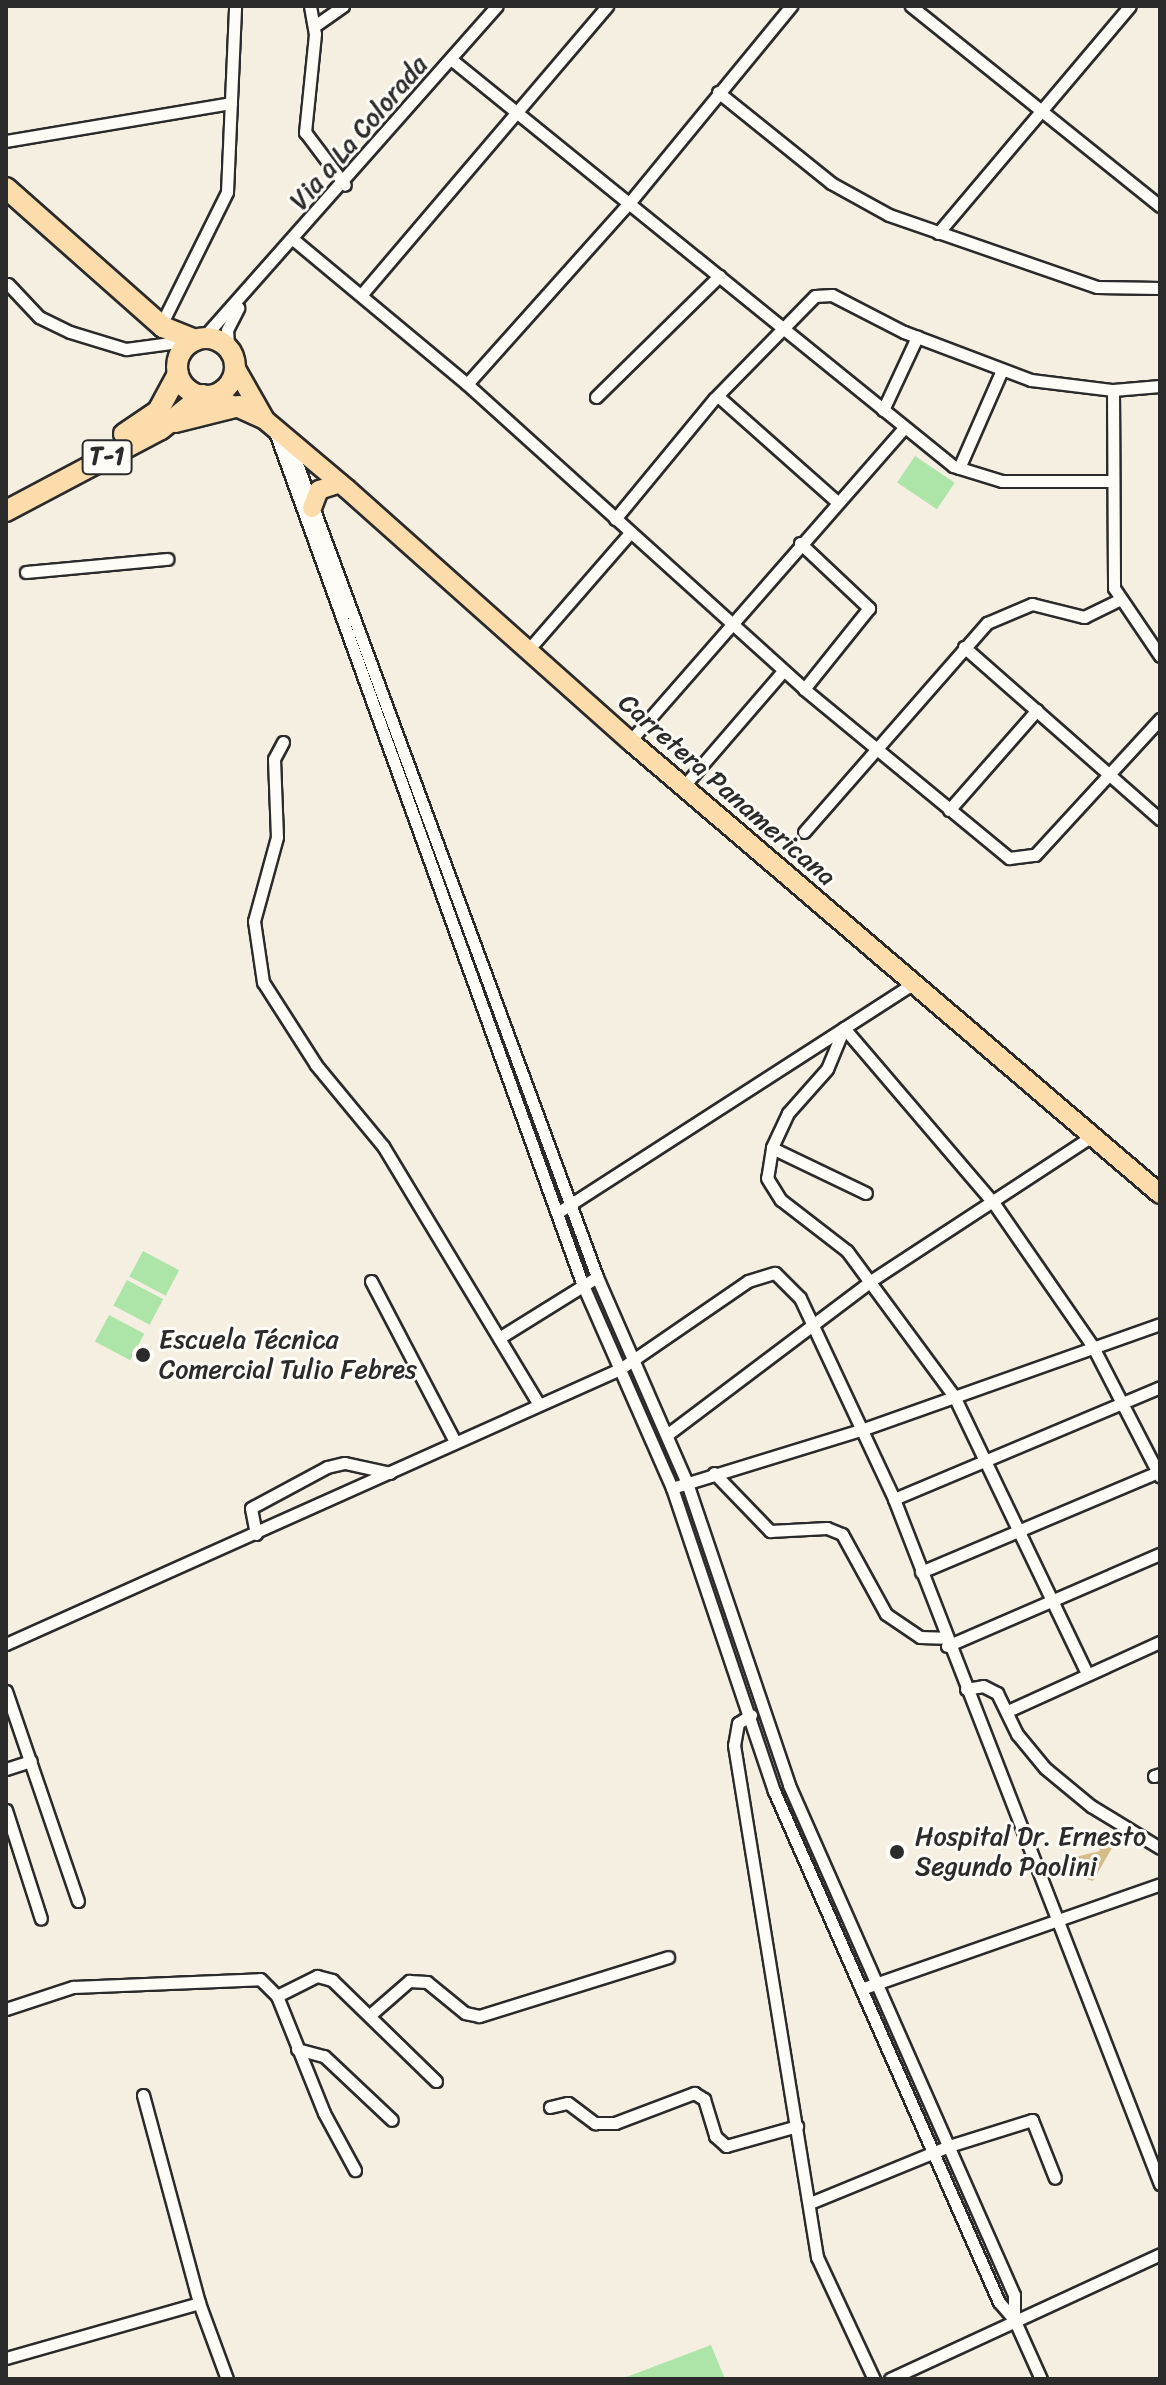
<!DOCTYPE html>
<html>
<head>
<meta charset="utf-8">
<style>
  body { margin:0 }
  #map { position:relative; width:1166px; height:2385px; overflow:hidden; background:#f5efe1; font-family:Sriracha,sans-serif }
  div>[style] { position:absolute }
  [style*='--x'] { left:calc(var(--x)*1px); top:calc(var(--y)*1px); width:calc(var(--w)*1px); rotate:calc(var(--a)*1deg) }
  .green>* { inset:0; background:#ade4a7; transform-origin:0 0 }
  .building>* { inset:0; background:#d4bc8b }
  .roads { filter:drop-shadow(2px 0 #2b2b2b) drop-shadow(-2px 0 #2b2b2b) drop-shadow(0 2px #2b2b2b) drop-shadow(0 -2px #2b2b2b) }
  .street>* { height:11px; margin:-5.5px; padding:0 5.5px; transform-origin:5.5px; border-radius:5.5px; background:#fdfcf7 }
  .primary>* { height:18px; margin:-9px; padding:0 9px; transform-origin:9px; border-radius:9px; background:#fddcac }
  .highway>* { height:20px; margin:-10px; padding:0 10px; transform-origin:10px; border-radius:10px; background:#fddcac }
  .highway>.ring { margin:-10px; padding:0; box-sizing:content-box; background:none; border:20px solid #fddcac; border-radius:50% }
  .dots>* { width:22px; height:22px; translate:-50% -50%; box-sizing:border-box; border:4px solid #fdfcf7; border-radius:50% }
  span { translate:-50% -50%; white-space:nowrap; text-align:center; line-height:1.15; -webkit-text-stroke:6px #fdfcf7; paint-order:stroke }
  .shield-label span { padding:2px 6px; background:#fdfcf7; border:2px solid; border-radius:6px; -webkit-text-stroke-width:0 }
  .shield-label { font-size:24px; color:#2b2b2b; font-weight:700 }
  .street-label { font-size:26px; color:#2b2b2b }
  .poi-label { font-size:26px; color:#2b2b2b }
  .left { translate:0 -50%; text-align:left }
  .frame { position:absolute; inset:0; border:8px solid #2b2b2b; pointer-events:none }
</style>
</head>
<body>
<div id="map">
  <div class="green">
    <div style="left:915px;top:456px;width:48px;height:32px;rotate:34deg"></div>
    <div style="left:143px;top:1251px;width:41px;height:29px;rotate:28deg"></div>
    <div style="left:127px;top:1280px;width:41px;height:29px;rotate:28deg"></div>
    <div style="left:109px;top:1315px;width:40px;height:30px;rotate:28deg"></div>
    <div style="clip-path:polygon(711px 2345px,725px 2379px,621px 2379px)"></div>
  </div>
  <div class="building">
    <div style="clip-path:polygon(1110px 1837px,1112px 1848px,1093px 1881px,1064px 1872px,1063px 1860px,1100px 1851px,1097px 1843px)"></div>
  </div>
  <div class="roads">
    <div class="street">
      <div style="--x:310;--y:6;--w:28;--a:80"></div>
      <div style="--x:315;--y:34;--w:99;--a:95.8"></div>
      <div style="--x:305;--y:132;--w:66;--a:53"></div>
      <div style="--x:911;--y:6;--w:319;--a:38.8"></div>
      <div style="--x:316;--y:25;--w:33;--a:-35"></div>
      <div style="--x:452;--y:60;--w:645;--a:39.02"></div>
      <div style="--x:953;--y:466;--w:51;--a:17"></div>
      <div style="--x:1002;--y:481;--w:109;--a:0"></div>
      <div style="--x:718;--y:92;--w:145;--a:38.8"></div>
      <div style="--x:831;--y:183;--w:66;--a:28.9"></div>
      <div style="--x:889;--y:215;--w:220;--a:19.1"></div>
      <div style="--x:1097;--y:287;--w:63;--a:0.9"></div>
      <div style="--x:6;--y:141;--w:228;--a:-9.6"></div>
      <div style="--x:938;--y:233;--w:297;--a:-49.8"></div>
      <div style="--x:294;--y:240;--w:225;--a:39.8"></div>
      <div style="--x:467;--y:384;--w:455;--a:42.1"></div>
      <div style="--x:804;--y:689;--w:266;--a:39.5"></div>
      <div style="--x:1009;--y:858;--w:26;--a:-7"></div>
      <div style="--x:1035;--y:855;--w:185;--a:-47.4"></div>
      <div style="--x:8;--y:284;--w:45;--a:46.8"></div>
      <div style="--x:39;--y:317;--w:34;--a:26"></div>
      <div style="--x:70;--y:332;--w:59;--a:16.9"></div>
      <div style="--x:126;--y:349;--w:45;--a:-7.6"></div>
      <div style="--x:362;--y:294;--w:378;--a:-49.6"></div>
      <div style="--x:161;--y:325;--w:148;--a:-63.6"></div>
      <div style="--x:227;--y:192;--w:186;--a:-87.5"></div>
      <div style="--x:203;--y:338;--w:443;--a:-48.5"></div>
      <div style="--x:228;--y:347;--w:17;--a:-93"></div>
      <div style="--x:227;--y:330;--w:25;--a:-63"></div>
      <div style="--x:467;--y:384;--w:244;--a:-48.2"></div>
      <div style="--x:630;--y:202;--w:254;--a:-50.6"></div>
      <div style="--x:1113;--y:390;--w:198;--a:89.7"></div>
      <div style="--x:1114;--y:588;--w:82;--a:55.9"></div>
      <div style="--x:596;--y:397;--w:173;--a:-44.5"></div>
      <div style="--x:720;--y:398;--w:157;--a:41.6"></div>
      <div style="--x:883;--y:410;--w:81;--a:-65"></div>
      <div style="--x:275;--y:432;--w:905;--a:70.16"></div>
      <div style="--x:582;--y:1283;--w:224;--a:66.3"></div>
      <div style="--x:672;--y:1488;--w:320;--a:71.4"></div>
      <div style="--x:774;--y:1791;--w:558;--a:66.24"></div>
      <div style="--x:999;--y:2302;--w:23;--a:49"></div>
      <div style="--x:1014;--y:2319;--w:66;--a:65.8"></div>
      <div style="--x:289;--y:442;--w:890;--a:69.75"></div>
      <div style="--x:597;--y:1277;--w:225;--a:66.4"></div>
      <div style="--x:687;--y:1483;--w:319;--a:71.3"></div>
      <div style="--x:789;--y:1785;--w:557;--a:66.19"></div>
      <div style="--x:1014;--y:2295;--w:24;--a:90"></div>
      <div style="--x:959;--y:468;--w:107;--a:-66.3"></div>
      <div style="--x:615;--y:519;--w:156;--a:-50.5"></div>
      <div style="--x:714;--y:399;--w:144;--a:-45.6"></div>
      <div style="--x:815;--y:296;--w:17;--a:-3"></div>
      <div style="--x:832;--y:295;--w:81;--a:27.2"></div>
      <div style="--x:904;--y:332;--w:136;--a:20.7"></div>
      <div style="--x:1031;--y:380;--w:83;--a:7"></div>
      <div style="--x:1113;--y:390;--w:47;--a:-4.9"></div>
      <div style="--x:800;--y:543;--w:95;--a:43.3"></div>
      <div style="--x:869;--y:608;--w:104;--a:128.7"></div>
      <div style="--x:26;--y:572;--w:142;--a:-5.3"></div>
      <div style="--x:964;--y:647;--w:261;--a:41.3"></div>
      <div style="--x:529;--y:649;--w:154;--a:-49"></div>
      <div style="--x:630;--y:741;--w:417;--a:-48.8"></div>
      <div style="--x:283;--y:742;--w:19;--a:118"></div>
      <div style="--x:274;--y:759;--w:78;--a:87.8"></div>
      <div style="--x:277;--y:837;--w:87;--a:105.3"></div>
      <div style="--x:254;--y:921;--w:62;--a:81.6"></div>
      <div style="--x:263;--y:982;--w:98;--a:57.4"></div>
      <div style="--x:316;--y:1065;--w:105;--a:50.4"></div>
      <div style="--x:383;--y:1146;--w:300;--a:58.9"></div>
      <div style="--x:683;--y:787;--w:153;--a:-49.2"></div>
      <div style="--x:949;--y:810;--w:133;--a:-48.7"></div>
      <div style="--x:804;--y:832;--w:278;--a:-48.8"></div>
      <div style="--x:987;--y:623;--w:49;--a:-22.9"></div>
      <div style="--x:1032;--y:604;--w:54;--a:14"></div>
      <div style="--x:1084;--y:617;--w:39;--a:-26"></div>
      <div style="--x:844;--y:1028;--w:44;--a:112.5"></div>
      <div style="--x:827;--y:1069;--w:59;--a:131.6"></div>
      <div style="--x:788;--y:1113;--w:38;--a:115"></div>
      <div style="--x:772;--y:1148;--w:30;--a:99"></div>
      <div style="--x:767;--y:1178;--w:26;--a:58"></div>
      <div style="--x:781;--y:1200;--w:83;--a:37.7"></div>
      <div style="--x:847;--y:1251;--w:180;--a:53.6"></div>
      <div style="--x:954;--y:1396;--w:308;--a:64.4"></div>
      <div style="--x:844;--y:1028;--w:233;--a:49.5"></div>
      <div style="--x:995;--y:1205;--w:170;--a:55.3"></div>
      <div style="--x:1092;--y:1345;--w:148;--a:62.7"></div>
      <div style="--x:772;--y:1148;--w:104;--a:25.6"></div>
      <div style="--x:557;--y:1213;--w:423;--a:-32.8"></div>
      <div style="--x:371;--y:1281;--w:182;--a:62.4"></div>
      <div style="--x:499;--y:1338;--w:115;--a:-31.9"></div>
      <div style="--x:668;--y:1434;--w:256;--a:-37"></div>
      <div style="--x:872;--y:1280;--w:263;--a:-33.2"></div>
      <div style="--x:714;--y:1473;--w:81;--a:46"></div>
      <div style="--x:770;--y:1531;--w:57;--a:-3"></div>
      <div style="--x:827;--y:1528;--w:16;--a:22"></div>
      <div style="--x:842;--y:1534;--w:91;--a:61.2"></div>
      <div style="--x:886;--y:1614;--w:41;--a:34.1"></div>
      <div style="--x:920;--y:1637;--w:24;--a:2"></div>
      <div style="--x:672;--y:1488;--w:198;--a:-17.1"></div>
      <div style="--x:861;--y:1430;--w:317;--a:-19.5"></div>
      <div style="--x:894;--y:1499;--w:289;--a:-22.8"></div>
      <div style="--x:256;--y:1534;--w:26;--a:-101"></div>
      <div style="--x:251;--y:1508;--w:86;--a:-28.3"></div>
      <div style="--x:327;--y:1467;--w:18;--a:-13"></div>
      <div style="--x:345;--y:1463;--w:46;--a:12.5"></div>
      <div style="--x:921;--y:1572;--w:259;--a:-22.9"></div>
      <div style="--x:6;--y:1644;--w:673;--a:-24.13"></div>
      <div style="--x:620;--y:1369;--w:155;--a:-34.5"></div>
      <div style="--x:748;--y:1281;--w:28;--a:-17"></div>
      <div style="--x:775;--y:1273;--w:35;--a:45"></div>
      <div style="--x:800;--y:1298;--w:222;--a:64.9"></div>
      <div style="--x:894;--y:1499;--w:735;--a:68.78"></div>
      <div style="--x:947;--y:1646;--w:232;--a:-23.4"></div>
      <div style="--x:966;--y:1689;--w:17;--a:-10"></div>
      <div style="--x:983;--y:1686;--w:16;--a:27"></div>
      <div style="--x:997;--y:1693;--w:46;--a:64"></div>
      <div style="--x:1017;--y:1734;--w:44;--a:50.5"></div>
      <div style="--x:1045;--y:1768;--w:60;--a:39.6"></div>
      <div style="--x:1091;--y:1806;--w:81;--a:31.3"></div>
      <div style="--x:6;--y:1691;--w:222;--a:71.1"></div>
      <div style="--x:1010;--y:1710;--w:165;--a:-24.4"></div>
      <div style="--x:751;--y:1715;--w:15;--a:148"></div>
      <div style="--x:738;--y:1723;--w:22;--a:100"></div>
      <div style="--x:734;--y:1745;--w:519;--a:80.79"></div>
      <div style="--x:817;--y:2257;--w:135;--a:65"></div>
      <div style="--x:6;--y:1769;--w:26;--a:-18"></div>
      <div style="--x:1154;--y:1776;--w:6;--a:-18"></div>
      <div style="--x:6;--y:1810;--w:114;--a:72.2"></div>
      <div style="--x:861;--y:1989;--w:317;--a:-19.3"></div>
      <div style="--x:277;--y:1996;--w:45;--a:-26.6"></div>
      <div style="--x:317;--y:1976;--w:16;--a:15"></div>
      <div style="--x:332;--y:1980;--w:145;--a:44.2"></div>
      <div style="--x:6;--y:2009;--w:71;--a:-18.2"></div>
      <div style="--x:73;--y:1987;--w:187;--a:-2.4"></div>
      <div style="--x:260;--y:1979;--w:24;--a:45"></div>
      <div style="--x:277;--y:1996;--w:126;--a:68.1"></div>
      <div style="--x:324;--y:2113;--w:65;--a:61.5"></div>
      <div style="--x:370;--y:2015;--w:52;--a:-41.1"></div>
      <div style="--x:409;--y:1981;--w:18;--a:3"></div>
      <div style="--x:427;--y:1982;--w:49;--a:39.2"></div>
      <div style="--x:465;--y:2013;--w:14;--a:12"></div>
      <div style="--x:479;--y:2016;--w:198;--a:-17.3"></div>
      <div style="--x:297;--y:2049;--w:28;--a:15"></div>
      <div style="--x:324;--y:2056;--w:93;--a:43.3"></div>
      <div style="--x:143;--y:2095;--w:215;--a:74.9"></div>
      <div style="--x:199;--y:2303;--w:81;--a:69.8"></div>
      <div style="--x:550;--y:2107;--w:18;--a:-13"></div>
      <div style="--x:568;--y:2103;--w:34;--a:37"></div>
      <div style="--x:595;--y:2123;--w:20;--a:0"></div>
      <div style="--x:615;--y:2123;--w:85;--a:-20.8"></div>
      <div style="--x:694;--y:2093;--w:12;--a:31"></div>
      <div style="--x:704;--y:2099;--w:39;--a:73"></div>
      <div style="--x:715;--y:2136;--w:15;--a:42"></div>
      <div style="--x:726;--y:2146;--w:74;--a:-15.7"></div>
      <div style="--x:810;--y:2203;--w:150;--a:-22.3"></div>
      <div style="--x:949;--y:2146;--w:87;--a:-17.4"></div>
      <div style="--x:1032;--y:2120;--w:62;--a:68.4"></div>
      <div style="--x:6;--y:2358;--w:201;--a:-15.9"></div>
      <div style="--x:890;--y:2379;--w:298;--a:-24.8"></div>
    </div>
    <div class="primary">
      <div style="--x:235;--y:367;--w:59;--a:60.4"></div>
      <div style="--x:210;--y:395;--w:60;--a:24.4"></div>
      <div style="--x:265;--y:420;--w:107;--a:40.1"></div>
      <div style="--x:347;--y:489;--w:379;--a:41.7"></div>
      <div style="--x:630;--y:741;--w:697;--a:40.52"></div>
      <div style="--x:312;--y:508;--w:19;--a:-69"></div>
      <div style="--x:319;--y:490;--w:22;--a:-18"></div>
    </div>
    <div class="highway">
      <div style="--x:6;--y:188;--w:210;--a:41.5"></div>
      <div style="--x:163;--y:327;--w:35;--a:22"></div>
      <div class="ring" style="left:177px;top:338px;width:38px;height:38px"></div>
      <div style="--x:175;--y:422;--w:66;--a:-14"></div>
      <div style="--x:124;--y:434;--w:41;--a:-34.1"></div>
      <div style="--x:158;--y:411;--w:42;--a:-61.6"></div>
      <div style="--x:6;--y:511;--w:175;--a:-27.9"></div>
      <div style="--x:161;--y:429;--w:54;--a:-39"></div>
    </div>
  </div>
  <div class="dots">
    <div style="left:143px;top:1355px;background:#2b2b2b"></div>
    <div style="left:897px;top:1852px;background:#2b2b2b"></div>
  </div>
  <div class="shield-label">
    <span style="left:107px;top:457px">T-1</span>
  </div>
  <div class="street-label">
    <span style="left:359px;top:133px;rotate:-49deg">Via a La Colorada</span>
    <span style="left:727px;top:790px;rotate:41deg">Carretera Panamericana</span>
  </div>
  <div class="poi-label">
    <span class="left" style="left:159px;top:1355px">Escuela Técnica<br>Comercial Tulio Febres</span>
    <span class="left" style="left:915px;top:1852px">Hospital Dr. Ernesto<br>Segundo Paolini</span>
  </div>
  <div class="frame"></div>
</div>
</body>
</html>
